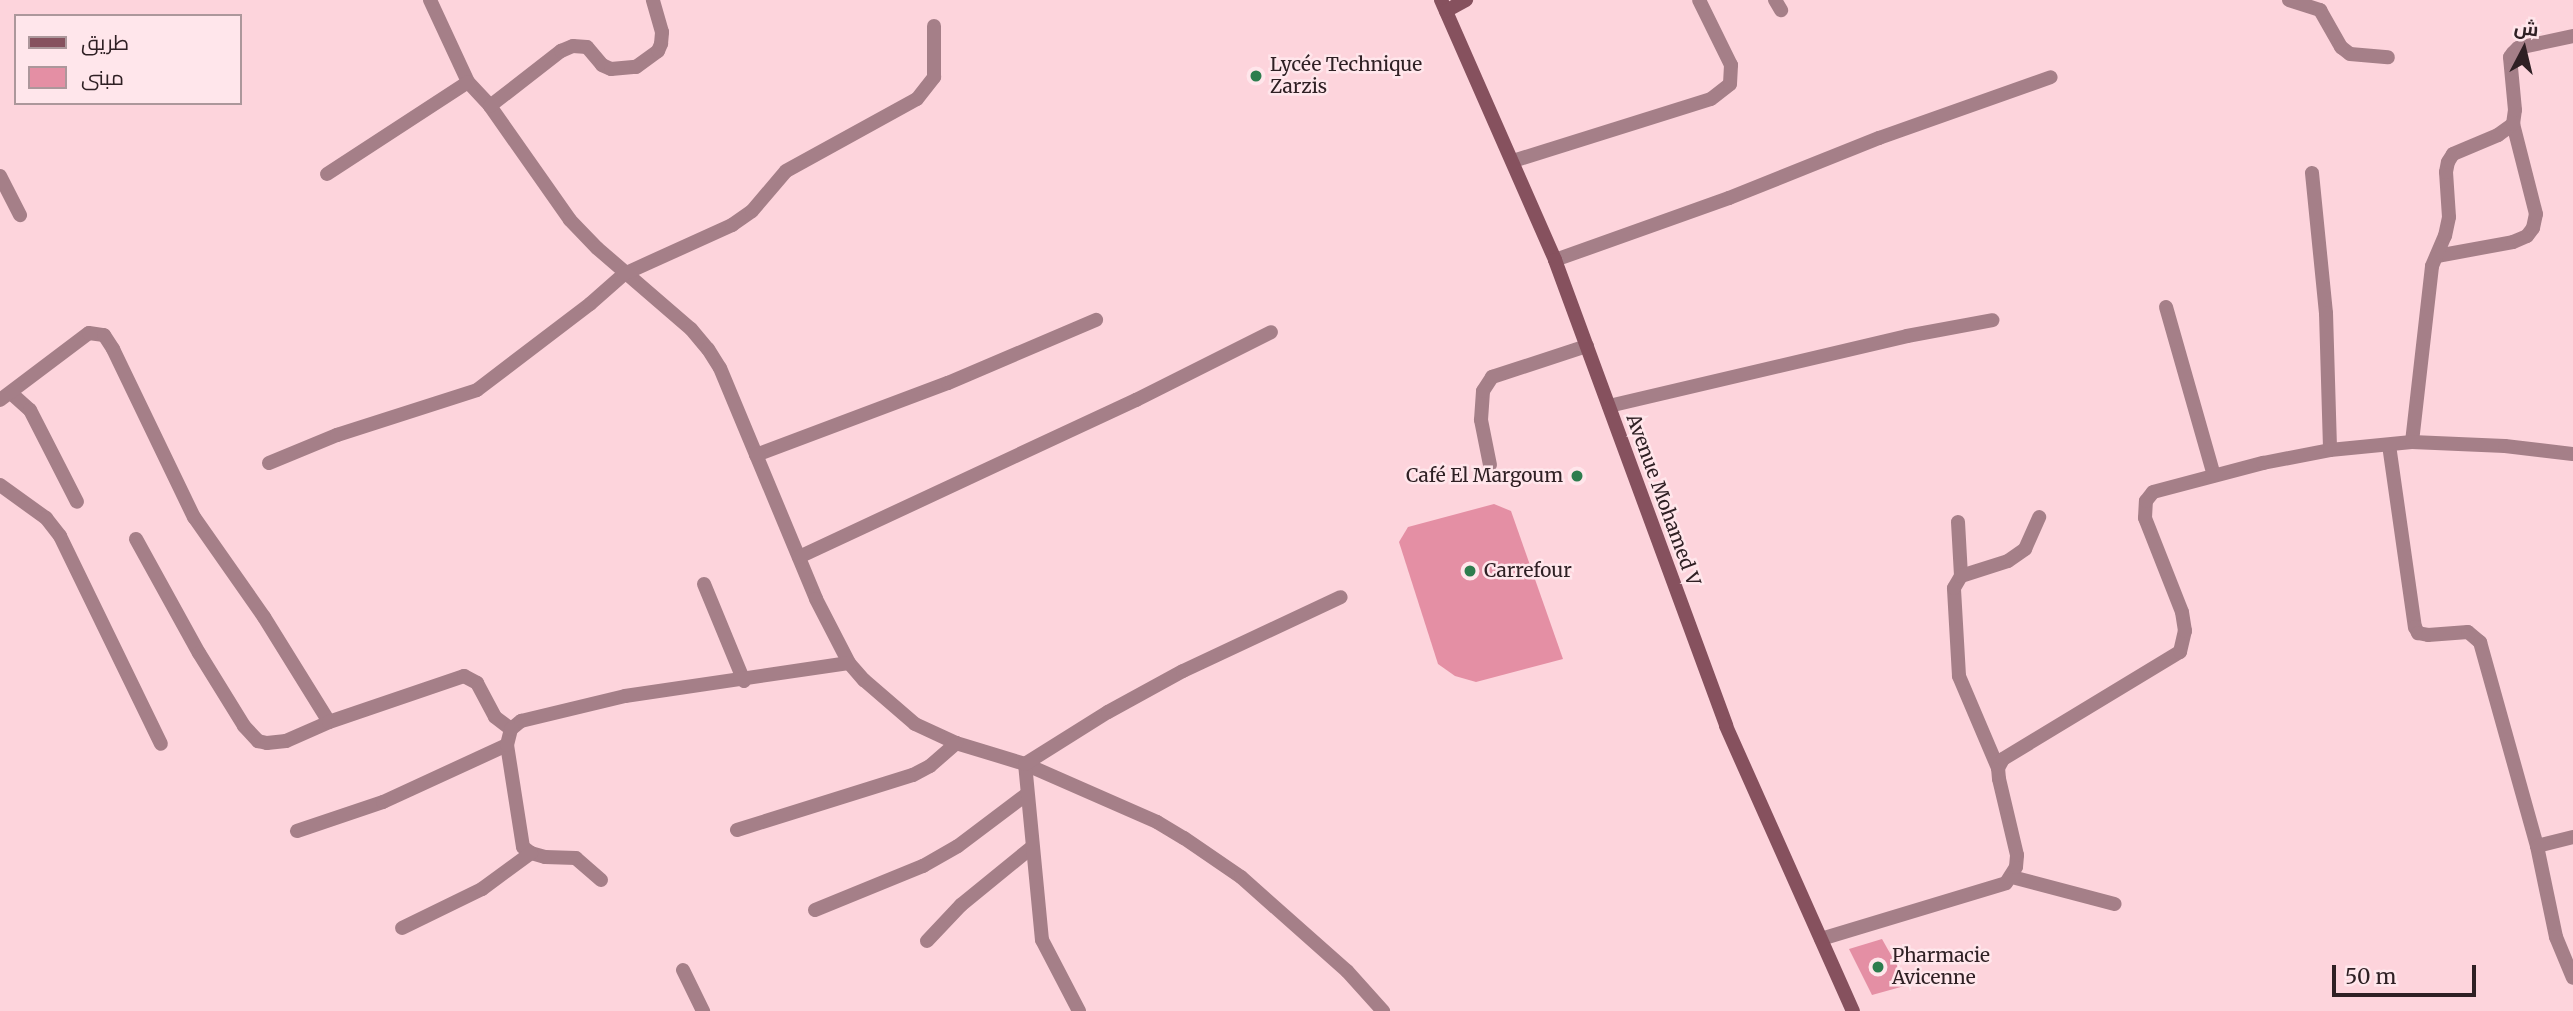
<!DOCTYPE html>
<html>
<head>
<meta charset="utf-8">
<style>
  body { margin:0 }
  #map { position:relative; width:2573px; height:1011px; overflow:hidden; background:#fdd4dc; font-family:Merriweather,Cairo,serif }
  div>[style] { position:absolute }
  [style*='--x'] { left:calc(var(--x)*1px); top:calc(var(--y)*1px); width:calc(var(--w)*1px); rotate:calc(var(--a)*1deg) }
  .building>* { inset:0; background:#e48fa4 }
  .minor>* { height:14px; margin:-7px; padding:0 7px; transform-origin:7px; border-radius:7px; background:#a57f88 }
  .secondary>* { height:14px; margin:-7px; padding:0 7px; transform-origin:7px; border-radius:7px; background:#86515e }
  .dots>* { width:19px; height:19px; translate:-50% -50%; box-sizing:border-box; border:4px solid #ffe6eb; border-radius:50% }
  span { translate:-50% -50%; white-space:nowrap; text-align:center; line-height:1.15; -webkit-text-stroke:5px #ffe6eb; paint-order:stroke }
  .poi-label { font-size:19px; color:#2f2024 }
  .left { translate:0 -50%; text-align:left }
  .right { translate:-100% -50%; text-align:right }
  .street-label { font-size:19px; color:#2f2024 }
  .legend { position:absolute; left:14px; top:14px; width:228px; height:91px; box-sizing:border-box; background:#ffe6eb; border:2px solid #ac979b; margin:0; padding:9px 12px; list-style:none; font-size:21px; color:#2f2024 }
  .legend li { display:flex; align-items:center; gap:14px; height:35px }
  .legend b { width:35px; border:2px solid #ac979b }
  .north { position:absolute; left:2489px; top:14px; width:70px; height:70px; -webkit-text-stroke:5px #ffe6eb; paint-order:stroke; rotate:7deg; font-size:19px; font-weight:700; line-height:28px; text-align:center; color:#2f2024 }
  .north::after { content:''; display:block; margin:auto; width:24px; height:32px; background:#2f2024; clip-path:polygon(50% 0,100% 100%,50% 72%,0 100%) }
  .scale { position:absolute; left:2332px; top:965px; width:144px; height:32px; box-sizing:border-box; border:4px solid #2f2024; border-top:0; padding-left:9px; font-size:21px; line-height:24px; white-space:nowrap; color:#2f2024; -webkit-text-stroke:5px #ffe6eb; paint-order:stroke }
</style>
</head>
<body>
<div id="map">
  <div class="building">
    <div style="clip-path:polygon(1494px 504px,1511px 511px,1563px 659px,1476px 682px,1455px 676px,1438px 664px,1399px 542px,1408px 527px)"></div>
    <div style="clip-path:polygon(1882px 939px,1908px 985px,1872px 995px,1849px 949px)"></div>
  </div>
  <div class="minor">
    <div style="--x:430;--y:0;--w:90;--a:65.1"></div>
    <div style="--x:468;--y:82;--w:33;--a:47"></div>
    <div style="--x:490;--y:106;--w:139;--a:54.9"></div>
    <div style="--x:570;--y:220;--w:39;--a:46"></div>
    <div style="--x:597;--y:248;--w:124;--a:40.8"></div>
    <div style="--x:691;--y:329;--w:26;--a:50"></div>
    <div style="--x:708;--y:349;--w:22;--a:58"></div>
    <div style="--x:720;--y:368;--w:250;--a:67.4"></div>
    <div style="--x:816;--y:599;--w:72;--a:62.7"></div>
    <div style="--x:849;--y:663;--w:23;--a:49"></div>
    <div style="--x:864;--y:680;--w:67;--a:40.8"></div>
    <div style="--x:915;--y:724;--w:45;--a:24.9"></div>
    <div style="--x:956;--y:743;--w:72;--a:16.9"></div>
    <div style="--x:1025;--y:764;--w:144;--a:23.7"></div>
    <div style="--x:1157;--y:822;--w:31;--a:31"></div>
    <div style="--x:1184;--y:838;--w:69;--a:34.4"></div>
    <div style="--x:1241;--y:877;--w:142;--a:41.6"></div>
    <div style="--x:1347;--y:971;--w:54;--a:48"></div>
    <div style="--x:1775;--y:0;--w:12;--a:59"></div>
    <div style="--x:2289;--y:0;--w:33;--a:18"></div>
    <div style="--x:2320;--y:10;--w:43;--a:60.4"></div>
    <div style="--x:2341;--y:47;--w:11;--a:38"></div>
    <div style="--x:2350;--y:54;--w:38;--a:5"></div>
    <div style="--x:490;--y:106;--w:90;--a:-37.8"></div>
    <div style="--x:561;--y:51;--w:13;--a:-23"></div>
    <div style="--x:573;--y:46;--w:14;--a:4"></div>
    <div style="--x:587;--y:47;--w:23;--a:50"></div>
    <div style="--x:602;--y:65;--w:10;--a:24"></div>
    <div style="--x:611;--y:69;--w:25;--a:-5"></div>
    <div style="--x:636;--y:67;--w:27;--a:-36"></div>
    <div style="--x:658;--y:51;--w:8;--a:-67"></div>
    <div style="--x:661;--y:44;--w:12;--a:-85"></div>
    <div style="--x:662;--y:32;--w:33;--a:-106"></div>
    <div style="--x:1513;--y:161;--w:207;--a:-17.4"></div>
    <div style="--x:1711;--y:99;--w:24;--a:-38"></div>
    <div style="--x:1730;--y:84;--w:19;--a:-87"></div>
    <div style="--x:1731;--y:65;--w:72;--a:-116.2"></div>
    <div style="--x:2312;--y:173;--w:141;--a:84.3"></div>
    <div style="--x:2326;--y:313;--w:137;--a:88.3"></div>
    <div style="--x:327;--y:174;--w:168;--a:-33.1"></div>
    <div style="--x:0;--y:176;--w:44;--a:62.9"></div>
    <div style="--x:2437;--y:256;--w:77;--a:-10.4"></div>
    <div style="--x:2513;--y:242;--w:15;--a:-23"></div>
    <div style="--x:2527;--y:236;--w:10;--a:-53"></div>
    <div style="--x:2533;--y:228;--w:14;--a:-78"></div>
    <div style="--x:2536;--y:214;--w:93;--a:-104.3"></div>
    <div style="--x:1555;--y:260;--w:185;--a:-19.6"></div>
    <div style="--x:1729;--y:198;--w:162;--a:-21.8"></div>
    <div style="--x:1879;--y:138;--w:182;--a:-19.5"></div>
    <div style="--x:2166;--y:307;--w:175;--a:74.1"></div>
    <div style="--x:12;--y:394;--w:24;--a:42"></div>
    <div style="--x:30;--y:410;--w:103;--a:62.9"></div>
    <div style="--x:0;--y:400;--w:111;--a:-37"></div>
    <div style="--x:89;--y:333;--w:15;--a:8"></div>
    <div style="--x:104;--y:335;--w:17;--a:57"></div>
    <div style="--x:113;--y:349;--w:187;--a:64.3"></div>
    <div style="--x:194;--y:517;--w:122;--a:55"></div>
    <div style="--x:264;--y:617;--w:123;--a:58.2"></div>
    <div style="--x:1609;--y:406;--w:306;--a:-13.2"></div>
    <div style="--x:1907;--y:336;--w:87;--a:-10.5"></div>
    <div style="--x:2412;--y:442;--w:177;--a:-83.5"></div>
    <div style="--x:2432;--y:266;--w:33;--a:-67"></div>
    <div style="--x:2445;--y:236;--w:19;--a:-78"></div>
    <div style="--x:2449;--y:217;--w:45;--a:-93.8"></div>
    <div style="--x:2446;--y:172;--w:10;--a:-79"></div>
    <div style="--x:2448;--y:162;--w:9;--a:-58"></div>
    <div style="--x:2453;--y:154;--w:49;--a:-22.9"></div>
    <div style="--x:2498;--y:135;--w:19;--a:-36"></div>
    <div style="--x:2513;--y:124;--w:14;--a:-82"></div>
    <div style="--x:2515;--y:110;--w:53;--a:-95.4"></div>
    <div style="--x:2510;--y:57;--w:5;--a:-53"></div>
    <div style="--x:2513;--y:53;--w:7;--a:-45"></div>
    <div style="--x:2518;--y:48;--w:56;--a:-12.3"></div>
    <div style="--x:2389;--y:445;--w:184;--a:81.9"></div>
    <div style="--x:2415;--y:627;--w:7;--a:63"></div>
    <div style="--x:2418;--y:633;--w:10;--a:11"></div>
    <div style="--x:2428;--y:635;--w:40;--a:-4.3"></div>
    <div style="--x:2468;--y:632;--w:16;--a:40"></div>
    <div style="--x:2480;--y:642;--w:212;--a:74.4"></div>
    <div style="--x:2537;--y:846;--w:93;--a:78.2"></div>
    <div style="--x:2556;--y:937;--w:44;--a:67.5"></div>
    <div style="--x:756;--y:455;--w:205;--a:-20.6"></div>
    <div style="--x:948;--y:383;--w:161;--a:-23.1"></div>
    <div style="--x:269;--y:463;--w:74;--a:-22.4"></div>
    <div style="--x:337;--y:435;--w:147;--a:-17.8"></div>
    <div style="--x:477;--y:390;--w:142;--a:-37.3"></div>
    <div style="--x:590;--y:304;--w:45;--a:-41.4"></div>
    <div style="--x:624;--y:274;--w:119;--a:-24.4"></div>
    <div style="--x:732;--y:225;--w:24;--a:-35"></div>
    <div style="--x:752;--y:211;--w:52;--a:-49.6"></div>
    <div style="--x:786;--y:171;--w:149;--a:-28.8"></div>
    <div style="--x:917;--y:99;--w:28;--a:-52"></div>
    <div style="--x:934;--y:77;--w:51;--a:-90"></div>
    <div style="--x:1490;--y:465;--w:46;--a:-101.3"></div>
    <div style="--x:1481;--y:420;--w:29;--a:-86"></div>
    <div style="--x:1483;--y:391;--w:17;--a:-57"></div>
    <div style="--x:1492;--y:377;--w:100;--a:-18.1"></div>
    <div style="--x:0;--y:485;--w:57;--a:35.7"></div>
    <div style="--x:46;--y:518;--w:23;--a:52"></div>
    <div style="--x:60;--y:536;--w:231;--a:64.1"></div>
    <div style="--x:1958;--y:522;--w:54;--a:86.8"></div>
    <div style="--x:136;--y:539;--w:130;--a:61.1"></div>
    <div style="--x:199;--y:653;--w:86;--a:58.3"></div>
    <div style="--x:244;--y:726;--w:21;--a:47"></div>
    <div style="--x:258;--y:741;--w:9;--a:13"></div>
    <div style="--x:267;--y:743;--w:19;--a:-6"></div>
    <div style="--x:286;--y:741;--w:47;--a:-23.8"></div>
    <div style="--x:329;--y:722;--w:143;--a:-18.8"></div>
    <div style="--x:464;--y:676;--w:15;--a:28"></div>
    <div style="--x:477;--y:683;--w:38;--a:62"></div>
    <div style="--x:495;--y:717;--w:20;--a:37"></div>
    <div style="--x:799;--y:557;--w:372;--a:-25"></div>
    <div style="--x:1136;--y:400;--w:151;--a:-26.7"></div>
    <div style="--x:704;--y:584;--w:105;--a:67.6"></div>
    <div style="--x:1998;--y:768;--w:100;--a:-113"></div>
    <div style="--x:1959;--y:676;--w:88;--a:-93.3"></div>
    <div style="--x:1954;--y:588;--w:14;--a:-60"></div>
    <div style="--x:1961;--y:576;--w:49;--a:-17.7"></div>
    <div style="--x:2008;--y:561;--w:21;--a:-35"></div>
    <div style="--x:2025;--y:549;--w:35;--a:-66"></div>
    <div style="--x:737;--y:830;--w:184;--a:-17.4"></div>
    <div style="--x:913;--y:775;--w:19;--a:-28"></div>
    <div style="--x:930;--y:766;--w:35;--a:-41"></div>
    <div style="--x:297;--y:831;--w:91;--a:-18.6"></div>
    <div style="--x:383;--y:802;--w:136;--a:-24.7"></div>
    <div style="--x:2537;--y:846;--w:37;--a:-14"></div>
    <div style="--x:2012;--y:877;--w:106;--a:14.7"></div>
    <div style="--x:601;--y:880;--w:33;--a:-139"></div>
    <div style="--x:576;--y:858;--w:31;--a:-178"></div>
    <div style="--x:545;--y:857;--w:15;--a:-164"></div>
    <div style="--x:531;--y:853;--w:10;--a:-143"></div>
    <div style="--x:523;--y:847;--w:103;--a:-98.9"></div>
    <div style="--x:507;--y:745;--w:16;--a:-76"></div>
    <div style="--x:511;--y:729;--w:13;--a:-39"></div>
    <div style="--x:521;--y:721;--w:107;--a:-13.5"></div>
    <div style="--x:625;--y:696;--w:226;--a:-8.4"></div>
    <div style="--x:815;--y:910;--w:117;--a:-22.2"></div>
    <div style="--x:923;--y:866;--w:40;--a:-29.7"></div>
    <div style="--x:958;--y:846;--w:86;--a:-37"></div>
    <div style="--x:402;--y:928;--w:89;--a:-26"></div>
    <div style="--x:482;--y:889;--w:61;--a:-36.3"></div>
    <div style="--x:1821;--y:939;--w:193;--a:-16.8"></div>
    <div style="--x:2006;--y:883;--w:19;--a:-58"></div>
    <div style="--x:2016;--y:867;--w:12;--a:-85"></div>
    <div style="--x:2017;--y:855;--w:78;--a:-103.3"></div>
    <div style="--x:1999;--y:779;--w:11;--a:-95"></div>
    <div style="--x:1998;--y:768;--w:10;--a:-61"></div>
    <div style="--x:2003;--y:759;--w:207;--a:-31.2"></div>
    <div style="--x:2180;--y:652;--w:22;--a:-77"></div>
    <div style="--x:2185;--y:631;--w:19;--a:-99"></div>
    <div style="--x:2182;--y:612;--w:101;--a:-111.5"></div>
    <div style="--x:2145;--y:518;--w:17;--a:-87"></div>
    <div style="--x:2146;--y:501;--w:11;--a:-52"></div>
    <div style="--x:2153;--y:492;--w:114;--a:-14.8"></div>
    <div style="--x:2263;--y:463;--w:68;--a:-11"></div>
    <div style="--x:2330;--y:450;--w:82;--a:-5.6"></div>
    <div style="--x:2412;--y:442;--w:93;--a:2.5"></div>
    <div style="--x:2505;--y:446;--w:68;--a:6.7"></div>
    <div style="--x:927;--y:941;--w:50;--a:-46.6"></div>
    <div style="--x:961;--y:905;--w:92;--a:-39.2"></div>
    <div style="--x:683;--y:970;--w:46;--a:64"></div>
    <div style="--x:1079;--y:1011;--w:80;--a:-117.5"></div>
    <div style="--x:1042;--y:940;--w:177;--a:-95.5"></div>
    <div style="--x:1025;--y:764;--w:98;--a:-32.1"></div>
    <div style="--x:1108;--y:712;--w:85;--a:-28.7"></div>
    <div style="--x:1183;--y:671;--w:174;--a:-25.1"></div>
  </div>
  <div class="secondary">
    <div style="--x:1441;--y:0;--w:284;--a:66.3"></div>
    <div style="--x:1555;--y:260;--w:496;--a:69.8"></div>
    <div style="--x:1726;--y:726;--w:312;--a:66"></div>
    <div style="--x:1446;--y:11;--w:23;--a:-29"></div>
  </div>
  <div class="dots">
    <div style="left:1256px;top:76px;background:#2d7d4e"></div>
    <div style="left:1577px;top:476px;background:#2d7d4e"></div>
    <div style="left:1470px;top:571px;background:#2d7d4e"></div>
    <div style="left:1878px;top:967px;background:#2d7d4e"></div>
  </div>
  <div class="poi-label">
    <span class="left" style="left:1270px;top:76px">Lycée Technique<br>Zarzis</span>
    <span class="right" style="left:1563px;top:476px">Café El Margoum</span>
    <span class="left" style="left:1484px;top:571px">Carrefour</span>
    <span class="left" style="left:1892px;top:967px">Pharmacie<br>Avicenne</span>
  </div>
  <div class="street-label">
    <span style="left:1663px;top:500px;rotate:70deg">Avenue Mohamed V</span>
  </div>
  <ul class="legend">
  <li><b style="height:9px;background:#86515e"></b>طريق</li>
  <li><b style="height:19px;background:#e48fa4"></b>مبنى</li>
  </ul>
  <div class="north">ش</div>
  <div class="scale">50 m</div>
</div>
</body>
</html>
